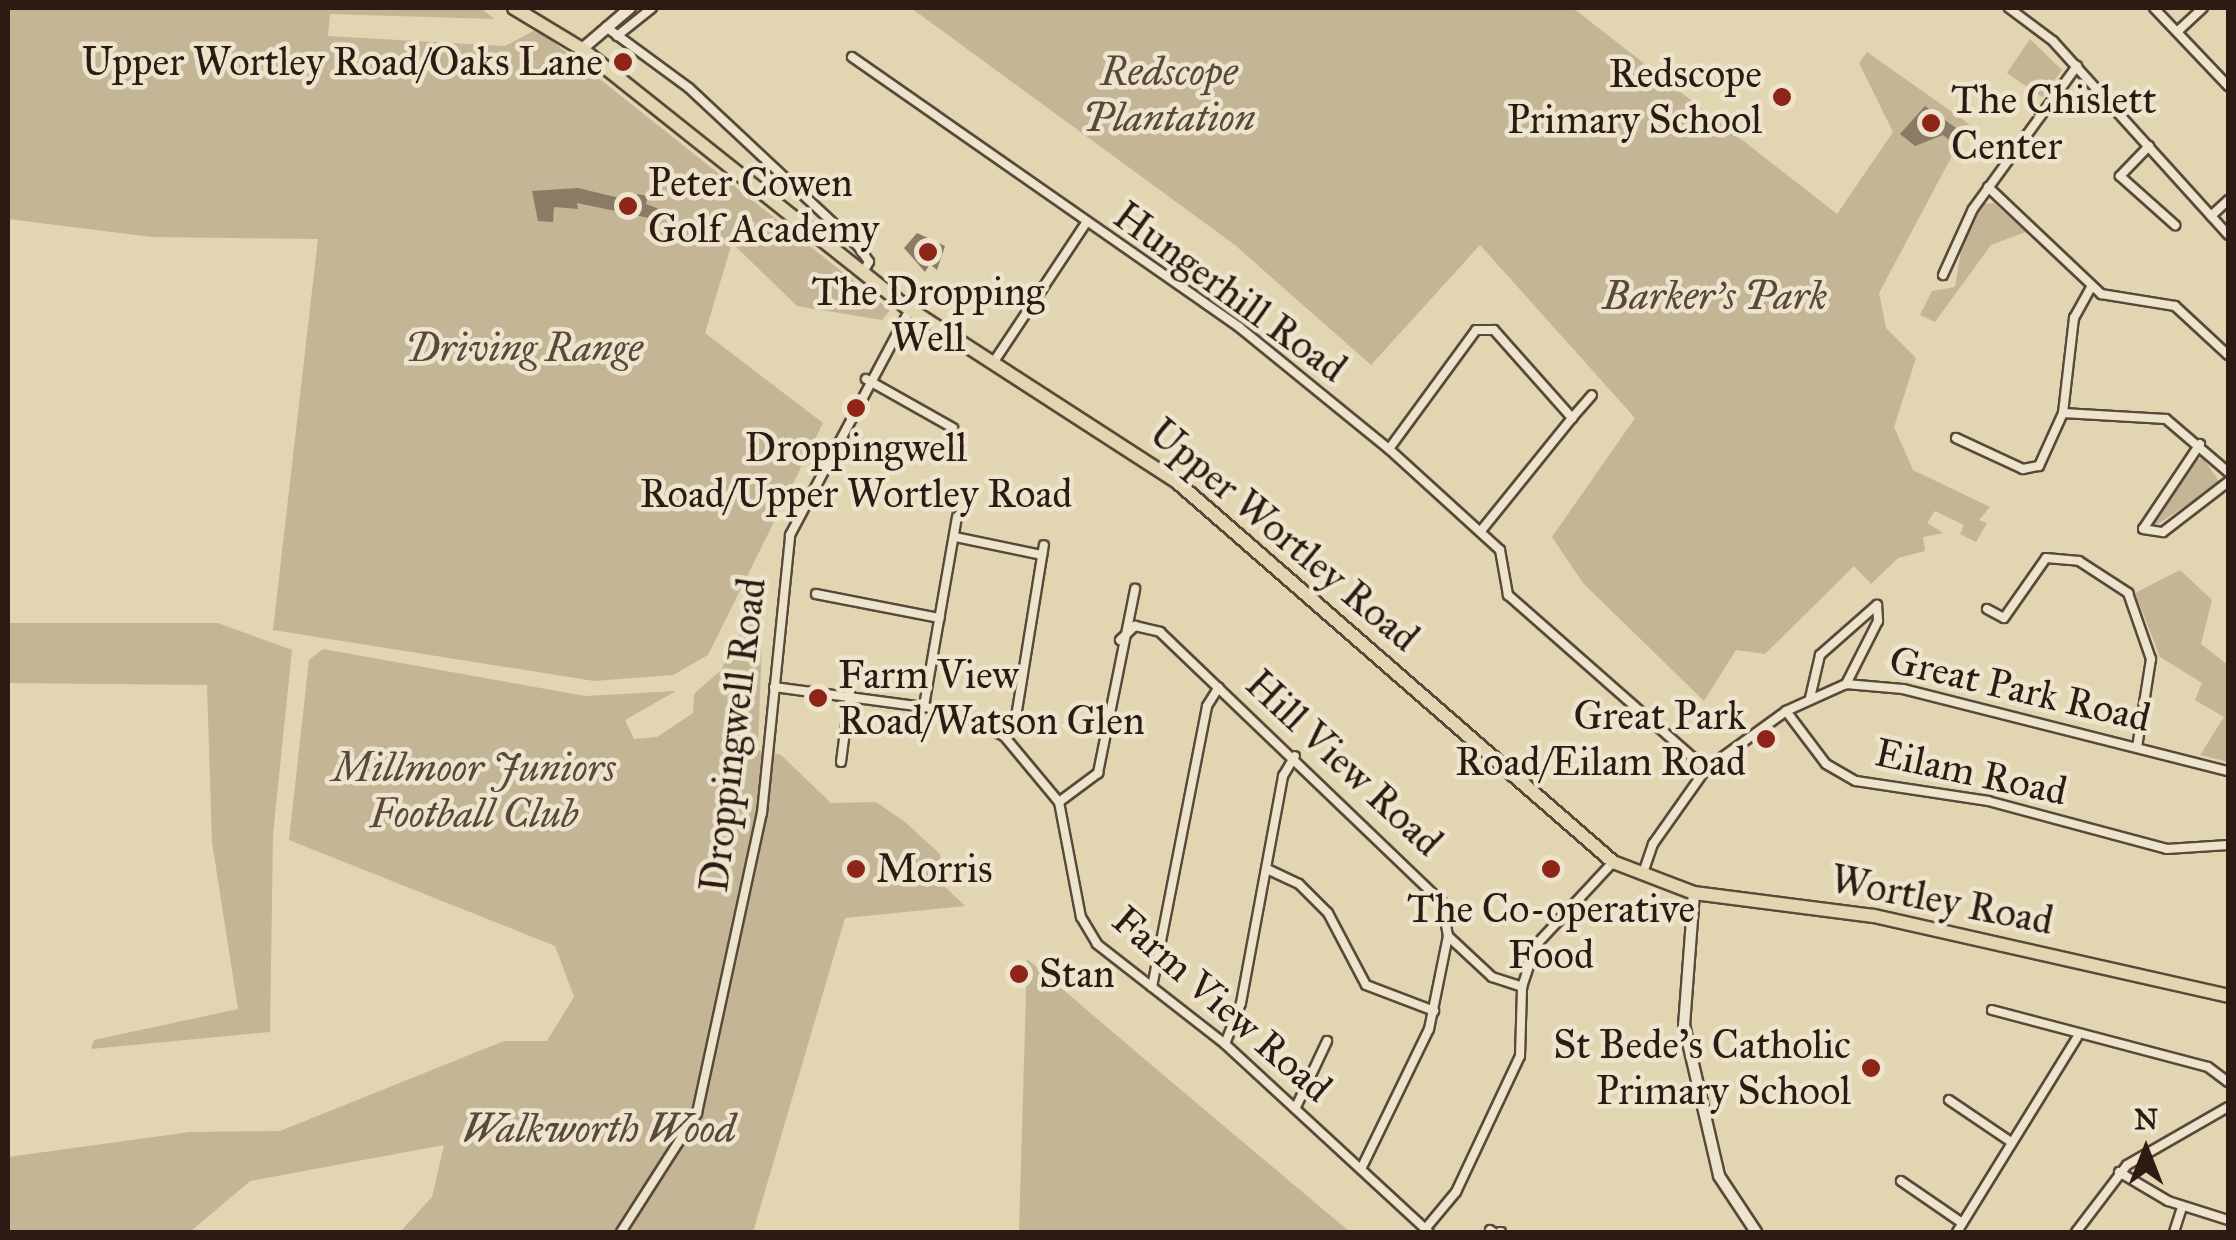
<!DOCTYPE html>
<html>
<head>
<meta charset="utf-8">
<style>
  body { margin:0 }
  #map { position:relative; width:2236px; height:1240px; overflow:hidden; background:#e2d5b1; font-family:"IM FELL Great Primer",serif }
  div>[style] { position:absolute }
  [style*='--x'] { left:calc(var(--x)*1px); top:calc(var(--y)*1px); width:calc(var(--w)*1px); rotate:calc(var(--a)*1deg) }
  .green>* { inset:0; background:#c3b596 }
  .building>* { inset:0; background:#8b7b65 }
  .roads { filter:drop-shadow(2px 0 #5a493a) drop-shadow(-2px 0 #5a493a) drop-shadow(0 2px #5a493a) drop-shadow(0 -2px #5a493a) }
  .minor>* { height:8px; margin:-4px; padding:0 4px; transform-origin:4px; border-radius:4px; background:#ece4cc }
  .tertiary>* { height:10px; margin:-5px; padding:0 5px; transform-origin:5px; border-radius:5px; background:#ece4cc }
  .primary>* { height:12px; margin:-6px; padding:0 6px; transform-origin:6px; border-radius:6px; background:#e2d5b1 }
  .dots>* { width:28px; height:28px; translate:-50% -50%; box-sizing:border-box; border:5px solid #ece4cc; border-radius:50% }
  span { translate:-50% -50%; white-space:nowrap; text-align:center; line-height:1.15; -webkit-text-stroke:9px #ece4cc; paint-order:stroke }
  .poi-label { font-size:40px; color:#2d1a13 }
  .right { translate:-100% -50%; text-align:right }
  .left { translate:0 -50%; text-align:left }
  .park-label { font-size:40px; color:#5a483a; font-style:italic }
  .street-label { font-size:40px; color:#2d1a13 }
  .frame { position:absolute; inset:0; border:10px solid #2d1a13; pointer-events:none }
  .north { position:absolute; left:2096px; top:1100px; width:100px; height:100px; -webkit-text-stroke:8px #ece4cc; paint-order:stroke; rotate:0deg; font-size:28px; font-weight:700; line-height:40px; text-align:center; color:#2d1a13 }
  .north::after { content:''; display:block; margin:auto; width:35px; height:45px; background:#2d1a13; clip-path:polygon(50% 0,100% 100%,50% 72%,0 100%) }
</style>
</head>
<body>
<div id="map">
  <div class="green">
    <div style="clip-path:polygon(8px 8px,480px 8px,495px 19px,330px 14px,328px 36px,505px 46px,537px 29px,890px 310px,882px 320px,797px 306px,732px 243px,705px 333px,823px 423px,708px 655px,673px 675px,594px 681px,273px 630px,318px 239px,152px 237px,8px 219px)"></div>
    <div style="clip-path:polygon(911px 8px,1573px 8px,1837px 214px,1893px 132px,1859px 63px,1867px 52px,1969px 124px,1879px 293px,1886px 328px,1916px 358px,1894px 427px,1913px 470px,1990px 507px,1979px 520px,1987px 523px,1976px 542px,1960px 534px,1964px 525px,1935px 511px,1927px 523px,1943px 533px,1923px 537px,1925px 551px,1898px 558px,1871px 584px,1854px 566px,1765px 654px,1736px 650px,1704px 701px,1583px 583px,1552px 537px,1635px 418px,1480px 245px,1371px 365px,1235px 245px)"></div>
    <div style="clip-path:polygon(2030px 39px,2062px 70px,2042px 97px,2007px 73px)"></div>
    <div style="clip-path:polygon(1994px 203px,2026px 232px,1991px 245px,1935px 322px,1920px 315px,1932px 291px,1955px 287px,1962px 245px,1983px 204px)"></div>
    <div style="clip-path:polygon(2203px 458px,2220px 483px,2149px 530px,2149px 517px,2192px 461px)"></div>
    <div style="clip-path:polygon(2180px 570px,2212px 600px,2201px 644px,2228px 665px,2228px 762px,2200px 755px,2224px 717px,2195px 700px,2202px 683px,2160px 657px,2135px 593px)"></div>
    <div style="clip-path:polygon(764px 585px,758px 750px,781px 755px,831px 803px,876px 802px,905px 822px,940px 854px,941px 883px,965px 906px,845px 918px,753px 1232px,400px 1232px,432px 1197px,444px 1145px,250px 1181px,190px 1232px,8px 1232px,8px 1157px,190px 1132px,280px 1131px,504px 1041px,547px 1041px,574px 997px,555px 946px,289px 840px,309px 660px,323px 649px,585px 696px,676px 691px,625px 720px,634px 739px,657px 737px,693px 713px,694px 694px,721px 670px)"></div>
    <div style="clip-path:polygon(8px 623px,218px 623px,292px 650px,273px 834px,270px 1032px,91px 1049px,94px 1040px,238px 1009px,212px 842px,207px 685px,8px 683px)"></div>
    <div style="clip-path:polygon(1027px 959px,1155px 1068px,1350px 1232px,1019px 1232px)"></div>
  </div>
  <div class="building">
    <div style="clip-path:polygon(1925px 106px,1959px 130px,1953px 143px,1943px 135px,1915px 146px,1900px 134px)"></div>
    <div style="clip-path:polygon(578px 188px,636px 202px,637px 194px,648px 196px,646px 204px,659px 209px,654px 219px,577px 203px,578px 209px,554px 207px,553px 222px,538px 221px,532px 191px)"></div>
    <div style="clip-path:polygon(917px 233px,945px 246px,937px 270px,930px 264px,925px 272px,904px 248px)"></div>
  </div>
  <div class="roads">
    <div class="minor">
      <div style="--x:2009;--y:8;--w:55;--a:36.9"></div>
      <div style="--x:2053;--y:41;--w:261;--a:47.9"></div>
      <div style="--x:2154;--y:8;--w:108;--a:46.5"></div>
      <div style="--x:606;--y:27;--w:103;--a:36.3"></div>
      <div style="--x:689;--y:88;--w:231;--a:43.1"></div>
      <div style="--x:858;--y:246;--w:19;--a:55"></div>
      <div style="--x:869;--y:262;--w:12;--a:121"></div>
      <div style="--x:2178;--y:31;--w:34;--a:-43"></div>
      <div style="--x:617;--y:36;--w:45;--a:-38.7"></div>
      <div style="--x:852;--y:57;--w:473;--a:34.9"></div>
      <div style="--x:1240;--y:328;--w:192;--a:39.1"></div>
      <div style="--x:1389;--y:449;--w:150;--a:42.3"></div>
      <div style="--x:1500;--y:550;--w:46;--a:79.9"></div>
      <div style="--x:1508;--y:595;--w:264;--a:41.3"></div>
      <div style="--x:2149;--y:146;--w:42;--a:134"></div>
      <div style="--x:2120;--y:176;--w:74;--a:41.7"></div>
      <div style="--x:1988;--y:187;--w:156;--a:43.4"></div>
      <div style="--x:2101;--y:294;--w:75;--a:9.2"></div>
      <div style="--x:2175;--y:306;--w:72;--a:42.8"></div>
      <div style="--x:2211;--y:216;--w:23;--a:-43"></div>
      <div style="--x:1943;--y:275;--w:72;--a:-65.6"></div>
      <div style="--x:1973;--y:209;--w:177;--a:-54"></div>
      <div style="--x:993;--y:363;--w:168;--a:-56.4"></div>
      <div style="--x:866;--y:379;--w:100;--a:29.4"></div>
      <div style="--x:2063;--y:413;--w:103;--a:3.3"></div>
      <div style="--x:2166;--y:419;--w:82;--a:40.5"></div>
      <div style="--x:1572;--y:418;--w:30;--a:-49"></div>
      <div style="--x:1956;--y:438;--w:74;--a:24.8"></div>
      <div style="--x:2023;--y:469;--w:16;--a:-11"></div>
      <div style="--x:2039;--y:466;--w:58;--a:-65.6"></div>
      <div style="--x:2063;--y:413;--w:96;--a:-83.4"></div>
      <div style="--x:2074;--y:318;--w:35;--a:-61"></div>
      <div style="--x:2200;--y:444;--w:102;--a:123.8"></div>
      <div style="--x:2143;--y:529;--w:20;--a:9"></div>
      <div style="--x:2163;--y:532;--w:82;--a:-37.6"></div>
      <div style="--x:1389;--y:449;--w:147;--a:-53.8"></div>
      <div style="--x:1476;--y:330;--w:18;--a:0"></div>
      <div style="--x:1494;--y:330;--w:118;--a:48.4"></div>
      <div style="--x:1572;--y:418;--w:146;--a:128.9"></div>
      <div style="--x:955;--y:537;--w:89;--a:11.7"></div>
      <div style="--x:816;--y:594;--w:126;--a:11"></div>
      <div style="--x:1987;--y:609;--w:19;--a:28"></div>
      <div style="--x:2004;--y:618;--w:73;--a:-55"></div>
      <div style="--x:2046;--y:558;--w:33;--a:5"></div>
      <div style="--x:2079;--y:561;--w:59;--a:33.1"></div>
      <div style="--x:2128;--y:593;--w:70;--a:70.8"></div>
      <div style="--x:2151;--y:659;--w:89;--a:99"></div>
      <div style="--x:1120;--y:640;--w:21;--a:-43"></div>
      <div style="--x:1135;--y:626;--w:26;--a:13"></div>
      <div style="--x:1160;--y:632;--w:390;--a:43.8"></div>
      <div style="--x:1442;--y:902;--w:35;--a:80"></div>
      <div style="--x:1448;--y:936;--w:95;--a:101.5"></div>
      <div style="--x:1429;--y:1029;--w:153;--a:115.9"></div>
      <div style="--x:774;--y:687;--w:181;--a:7.6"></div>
      <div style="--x:953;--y:711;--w:57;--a:26.1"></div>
      <div style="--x:1004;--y:736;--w:86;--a:50.2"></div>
      <div style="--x:1059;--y:802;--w:117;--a:79.2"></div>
      <div style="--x:1081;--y:917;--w:31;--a:59"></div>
      <div style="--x:1097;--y:944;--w:162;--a:38"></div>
      <div style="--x:1225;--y:1044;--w:277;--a:42.7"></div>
      <div style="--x:1810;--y:698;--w:44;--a:-76.9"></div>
      <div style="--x:1820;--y:655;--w:76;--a:-41.3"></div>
      <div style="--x:1877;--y:605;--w:16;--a:86"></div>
      <div style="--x:1878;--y:621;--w:71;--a:116.9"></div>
      <div style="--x:924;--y:706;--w:192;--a:-80.1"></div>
      <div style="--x:1786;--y:711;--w:66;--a:53"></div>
      <div style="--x:1826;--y:764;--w:34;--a:30"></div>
      <div style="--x:1856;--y:781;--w:134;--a:8.6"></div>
      <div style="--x:1988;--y:801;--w:185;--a:15"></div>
      <div style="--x:2167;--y:849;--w:61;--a:-3.8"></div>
      <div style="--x:1004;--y:736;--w:22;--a:-58"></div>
      <div style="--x:1016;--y:717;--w:174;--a:-80.8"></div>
      <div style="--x:841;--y:762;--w:70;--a:-82.6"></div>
      <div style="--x:1059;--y:802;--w:49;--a:-36.6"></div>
      <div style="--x:1098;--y:773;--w:188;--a:-78.6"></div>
      <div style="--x:1267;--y:869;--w:35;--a:25"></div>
      <div style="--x:1299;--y:884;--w:41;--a:45"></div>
      <div style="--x:1328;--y:913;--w:81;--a:62.2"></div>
      <div style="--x:1366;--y:985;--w:73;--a:20.9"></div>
      <div style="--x:1643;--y:873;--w:31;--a:-71"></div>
      <div style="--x:1653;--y:844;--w:92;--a:-54.8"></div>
      <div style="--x:1706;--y:769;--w:99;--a:-35.9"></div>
      <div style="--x:1786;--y:711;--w:66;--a:-24.2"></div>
      <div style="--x:1846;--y:684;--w:57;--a:5"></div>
      <div style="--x:1903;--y:689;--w:335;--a:14.2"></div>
      <div style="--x:1448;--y:936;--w:60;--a:43"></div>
      <div style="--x:1492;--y:977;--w:32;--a:18"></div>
      <div style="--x:1152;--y:987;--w:286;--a:-78.9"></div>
      <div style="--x:1207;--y:706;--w:22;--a:-58"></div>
      <div style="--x:1992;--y:1010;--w:223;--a:14.8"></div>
      <div style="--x:2208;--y:1067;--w:25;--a:37"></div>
      <div style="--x:1225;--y:1044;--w:44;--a:-68.7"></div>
      <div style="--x:1241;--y:1003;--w:231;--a:-79.5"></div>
      <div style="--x:1283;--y:776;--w:23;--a:-59"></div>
      <div style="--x:1949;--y:1100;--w:75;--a:34.1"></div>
      <div style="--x:1296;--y:1107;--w:73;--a:-64.8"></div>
      <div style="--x:2119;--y:1172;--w:57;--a:30.6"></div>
      <div style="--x:2168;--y:1201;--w:63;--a:17.6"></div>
      <div style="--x:1901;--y:1181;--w:74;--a:34.5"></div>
      <div style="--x:1426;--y:1228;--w:47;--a:-50.2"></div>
      <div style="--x:1456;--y:1192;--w:150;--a:-64.8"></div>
      <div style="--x:1520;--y:1056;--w:69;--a:-88.3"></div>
      <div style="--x:1522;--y:987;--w:44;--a:-71.6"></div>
      <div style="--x:1536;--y:945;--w:113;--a:-47.1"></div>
      <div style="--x:1490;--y:1230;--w:4;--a:34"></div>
      <div style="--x:621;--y:1232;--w:141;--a:-57.4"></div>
      <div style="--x:697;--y:1113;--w:307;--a:-77.8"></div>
      <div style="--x:762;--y:813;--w:279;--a:-84.2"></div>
      <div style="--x:790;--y:535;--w:256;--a:-62"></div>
      <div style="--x:1500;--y:1232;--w:1;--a:0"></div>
      <div style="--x:1957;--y:1232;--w:228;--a:-58.3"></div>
      <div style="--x:2076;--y:1232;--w:84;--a:-52.7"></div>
      <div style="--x:2127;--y:1165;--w:116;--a:-29.9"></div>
      <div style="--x:2174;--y:1232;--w:26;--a:-72"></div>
    </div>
    <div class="tertiary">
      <div style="--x:582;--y:49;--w:63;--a:-40.5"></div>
      <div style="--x:1694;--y:893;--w:132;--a:94.3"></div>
      <div style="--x:1684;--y:1025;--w:155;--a:76.9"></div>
      <div style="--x:1719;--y:1176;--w:67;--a:56.5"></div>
    </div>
    <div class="primary">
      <div style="--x:514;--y:8;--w:79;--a:31.1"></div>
      <div style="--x:582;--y:49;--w:413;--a:38.5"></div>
      <div style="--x:905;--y:306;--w:324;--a:32.9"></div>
      <div style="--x:1177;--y:482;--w:578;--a:41.07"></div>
      <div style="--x:1613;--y:862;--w:87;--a:20.9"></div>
      <div style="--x:1694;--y:893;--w:181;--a:7.3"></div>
      <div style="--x:1874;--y:916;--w:363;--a:12.7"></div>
    </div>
  </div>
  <div class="dots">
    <div style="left:623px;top:62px;background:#8f2418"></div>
    <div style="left:1782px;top:97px;background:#8f2418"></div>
    <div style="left:1931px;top:123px;background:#8f2418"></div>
    <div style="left:628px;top:206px;background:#8f2418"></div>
    <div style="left:928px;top:252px;background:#8f2418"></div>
    <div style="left:856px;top:408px;background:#8f2418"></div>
    <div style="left:818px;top:698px;background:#8f2418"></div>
    <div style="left:1766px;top:739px;background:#8f2418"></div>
    <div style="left:856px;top:869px;background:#8f2418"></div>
    <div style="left:1551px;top:869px;background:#8f2418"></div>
    <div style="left:1019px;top:974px;background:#8f2418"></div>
    <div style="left:1871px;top:1068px;background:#8f2418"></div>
  </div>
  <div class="poi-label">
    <span class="right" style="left:603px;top:62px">Upper Wortley Road/Oaks Lane</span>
    <span class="right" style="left:1762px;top:97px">Redscope<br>Primary School</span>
    <span class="left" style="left:1951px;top:123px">The Chislett<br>Center</span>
    <span class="left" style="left:648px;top:206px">Peter Cowen<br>Golf Academy</span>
    <span style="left:928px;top:315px">The Dropping<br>Well</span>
    <span style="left:856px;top:471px">Droppingwell<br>Road/Upper Wortley Road</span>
    <span class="left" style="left:838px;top:698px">Farm View<br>Road/Watson Glen</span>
    <span class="right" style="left:1746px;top:739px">Great Park<br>Road/Eilam Road</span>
    <span class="left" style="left:876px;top:869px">Morris</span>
    <span style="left:1551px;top:932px">The Co-operative<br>Food</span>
    <span class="left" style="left:1039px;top:974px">Stan</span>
    <span class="right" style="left:1851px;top:1068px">St Bede's Catholic<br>Primary School</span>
  </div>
  <div class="park-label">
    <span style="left:1169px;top:95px">Redscope<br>Plantation</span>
    <span style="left:1715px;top:296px">Barker's Park</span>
    <span style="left:524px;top:348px">Driving Range</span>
    <span style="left:474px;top:791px">Millmoor Juniors<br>Football Club</span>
    <span style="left:599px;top:1129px">Walkworth Wood</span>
  </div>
  <div class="street-label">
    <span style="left:1230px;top:292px;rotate:36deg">Hungerhill Road</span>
    <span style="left:1284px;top:535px;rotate:40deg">Upper Wortley Road</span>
    <span style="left:2020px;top:689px;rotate:13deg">Great Park Road</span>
    <span style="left:733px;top:735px;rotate:-83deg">Droppingwell Road</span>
    <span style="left:1344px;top:763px;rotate:43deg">Hill View Road</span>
    <span style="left:1971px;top:772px;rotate:12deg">Eilam Road</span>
    <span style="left:1942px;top:900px;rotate:11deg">Wortley Road</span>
    <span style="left:1222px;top:1004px;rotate:41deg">Farm View Road</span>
  </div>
  <div class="frame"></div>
  <div class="north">N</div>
</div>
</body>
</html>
